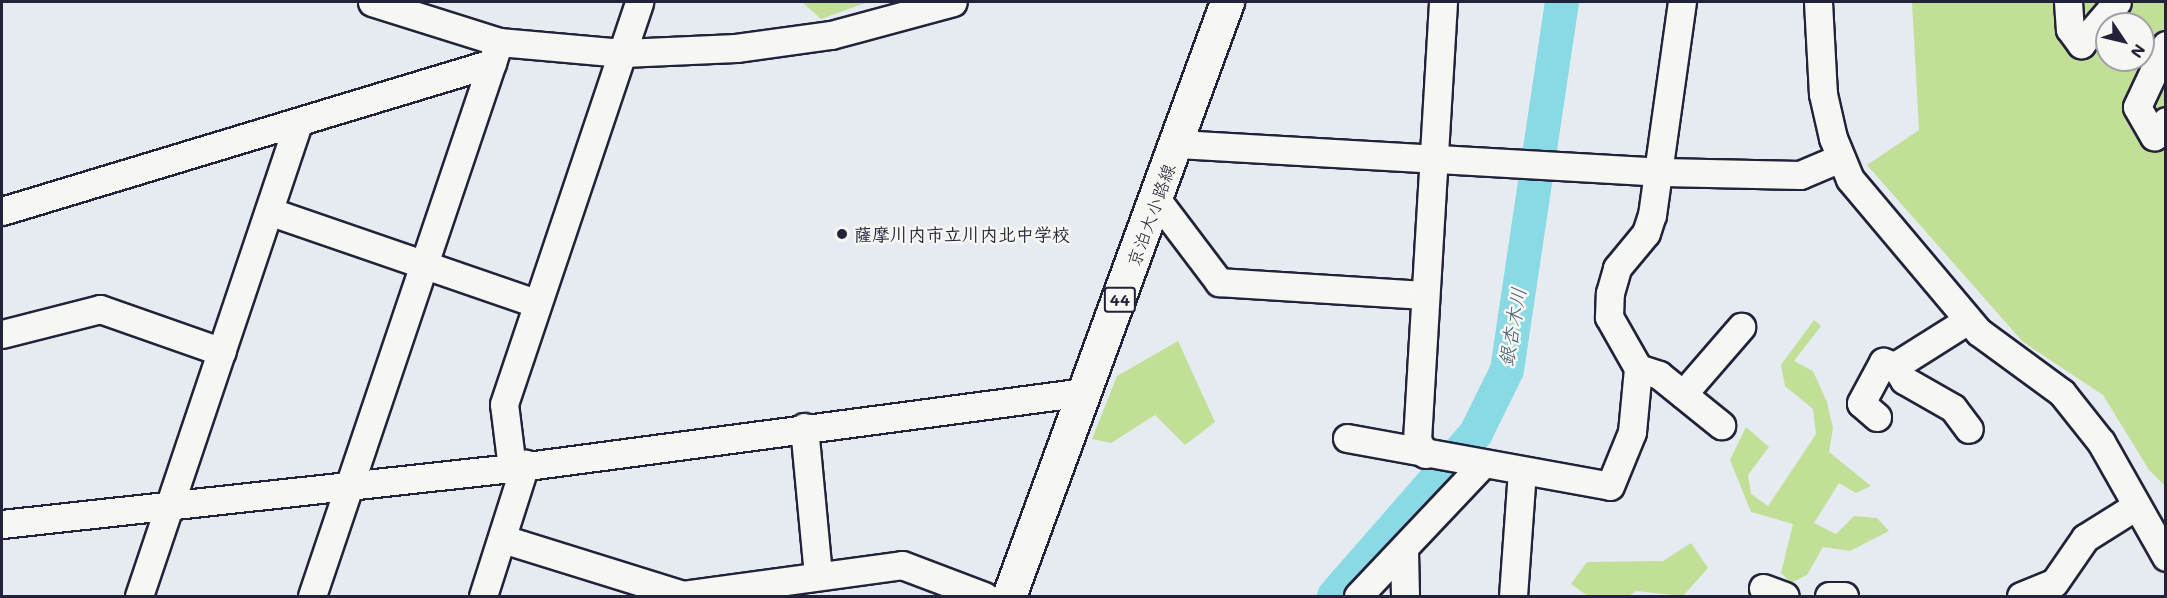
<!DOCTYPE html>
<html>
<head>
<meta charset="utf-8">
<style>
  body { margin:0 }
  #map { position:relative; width:2167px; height:598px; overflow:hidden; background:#e6ebf1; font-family:Mali,"Klee One",sans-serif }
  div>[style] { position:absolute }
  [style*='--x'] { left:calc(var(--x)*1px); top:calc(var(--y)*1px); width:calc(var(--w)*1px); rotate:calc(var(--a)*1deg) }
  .green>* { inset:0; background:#c1df97 }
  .river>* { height:34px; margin:-17px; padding:0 17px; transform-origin:17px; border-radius:17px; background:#89dae4 }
  .roads { filter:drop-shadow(2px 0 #22223b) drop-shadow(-2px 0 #22223b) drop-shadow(0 2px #22223b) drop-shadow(0 -2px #22223b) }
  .minor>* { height:27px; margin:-13.5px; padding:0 13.5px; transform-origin:13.5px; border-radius:13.5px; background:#f6f6f2 }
  .major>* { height:33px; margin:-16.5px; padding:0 16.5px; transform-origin:16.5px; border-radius:16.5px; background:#f6f6f2 }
  .dots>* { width:16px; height:16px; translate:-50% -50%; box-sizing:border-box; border:3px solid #f6f6f2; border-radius:50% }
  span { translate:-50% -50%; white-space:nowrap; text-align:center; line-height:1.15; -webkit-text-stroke:5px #f6f6f2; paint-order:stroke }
  .shield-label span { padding:2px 4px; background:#f6f6f2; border:2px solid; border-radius:4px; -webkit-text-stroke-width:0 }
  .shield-label { font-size:16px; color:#22223b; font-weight:700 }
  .street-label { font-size:18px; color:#22223b }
  .poi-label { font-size:18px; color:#22223b; font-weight:700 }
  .left { translate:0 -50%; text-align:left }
  .water-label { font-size:20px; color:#41596e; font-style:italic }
  .frame { position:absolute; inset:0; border:3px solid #22223b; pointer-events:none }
  .north { position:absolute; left:2095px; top:12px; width:60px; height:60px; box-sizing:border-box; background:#f6f6f2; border:2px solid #a1a1a9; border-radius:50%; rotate:125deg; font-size:16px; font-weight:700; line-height:24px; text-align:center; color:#22223b }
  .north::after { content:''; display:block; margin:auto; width:21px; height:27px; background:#22223b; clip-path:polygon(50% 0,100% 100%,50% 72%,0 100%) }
</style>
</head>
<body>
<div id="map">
  <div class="green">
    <div style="clip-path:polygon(802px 2px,868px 2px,821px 19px)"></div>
    <div style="clip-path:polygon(evenodd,1912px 2px,2165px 2px,2165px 486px,2149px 470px,2103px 395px,2023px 342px,1867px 165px,1919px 130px,1912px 2px,2107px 24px,2143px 24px,2143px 60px,2107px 60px,2107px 24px)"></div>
    <div style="clip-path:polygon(1814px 320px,1821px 326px,1794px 361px,1813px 371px,1827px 402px,1833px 428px,1829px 452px,1871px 486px,1856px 493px,1839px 483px,1814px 523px,1836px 534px,1854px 516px,1877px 518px,1889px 531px,1850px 551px,1823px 547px,1807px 575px,1791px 583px,1781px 573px,1793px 524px,1751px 512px,1730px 460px,1746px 427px,1769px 447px,1748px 475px,1751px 494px,1768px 506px,1816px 434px,1813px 409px,1785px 386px,1781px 365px)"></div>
    <div style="clip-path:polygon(1178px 341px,1215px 422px,1185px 445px,1155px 415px,1111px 443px,1092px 439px,1117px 376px)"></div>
    <div style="clip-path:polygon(1691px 543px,1708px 568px,1683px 596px,1636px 591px,1629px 596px,1588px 596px,1571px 584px,1587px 562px,1663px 561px)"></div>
  </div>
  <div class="river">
    <div style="--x:1334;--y:596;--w:216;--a:-48.9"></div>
    <div style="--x:1476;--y:433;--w:70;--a:-63.8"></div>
    <div style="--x:1507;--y:370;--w:372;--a:-81.5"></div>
  </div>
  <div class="roads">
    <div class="minor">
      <div style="--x:372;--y:2;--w:133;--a:17.5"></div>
      <div style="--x:499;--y:42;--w:124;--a:5.1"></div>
      <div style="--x:623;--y:53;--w:113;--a:-2.5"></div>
      <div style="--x:736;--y:48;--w:96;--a:-7.8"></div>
      <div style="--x:831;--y:35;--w:126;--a:-15.1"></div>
      <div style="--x:1818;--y:2;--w:92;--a:86.9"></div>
      <div style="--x:1823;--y:94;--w:45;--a:77.2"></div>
      <div style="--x:1833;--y:138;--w:44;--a:67.5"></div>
      <div style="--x:1850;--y:179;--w:200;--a:49.9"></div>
      <div style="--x:1979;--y:332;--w:103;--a:36.3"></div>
      <div style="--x:2062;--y:393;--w:63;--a:51.5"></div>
      <div style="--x:2101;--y:442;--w:132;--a:60.5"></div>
      <div style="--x:2068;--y:2;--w:27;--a:86"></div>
      <div style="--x:2070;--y:29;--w:19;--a:54"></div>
      <div style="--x:2081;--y:44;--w:55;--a:-49.4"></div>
      <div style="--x:2166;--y:45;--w:68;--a:115.1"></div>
      <div style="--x:2137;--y:107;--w:34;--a:60"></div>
      <div style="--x:2154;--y:136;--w:19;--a:-51"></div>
      <div style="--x:1178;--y:144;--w:482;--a:3.3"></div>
      <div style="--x:1659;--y:172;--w:141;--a:1.2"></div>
      <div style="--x:1800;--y:175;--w:43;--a:-23"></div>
      <div style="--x:1157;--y:200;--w:103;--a:52.9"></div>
      <div style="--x:1219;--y:282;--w:204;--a:3.6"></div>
      <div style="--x:2;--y:211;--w:512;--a:-16.81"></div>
      <div style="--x:271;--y:212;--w:280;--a:19"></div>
      <div style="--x:2;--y:334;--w:101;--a:-14.3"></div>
      <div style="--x:100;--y:309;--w:129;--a:19.4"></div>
      <div style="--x:1895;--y:366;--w:17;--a:57"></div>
      <div style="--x:1904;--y:380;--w:56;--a:29.7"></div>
      <div style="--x:1953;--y:408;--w:26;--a:53"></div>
      <div style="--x:1638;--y:368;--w:22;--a:18"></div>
      <div style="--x:1659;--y:375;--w:80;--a:38.9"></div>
      <div style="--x:1683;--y:394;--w:89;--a:-49.1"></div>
      <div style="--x:1877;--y:417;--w:21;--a:-139"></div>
      <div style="--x:1861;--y:403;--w:47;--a:-61.8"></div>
      <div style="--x:1883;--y:362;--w:13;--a:18"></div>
      <div style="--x:1895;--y:366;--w:86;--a:-32.2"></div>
      <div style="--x:804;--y:427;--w:148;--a:84.6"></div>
      <div style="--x:1347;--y:438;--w:267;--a:10.3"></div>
      <div style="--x:1610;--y:486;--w:58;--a:-67.8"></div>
      <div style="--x:1632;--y:432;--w:64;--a:-84.6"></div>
      <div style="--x:1638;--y:368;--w:59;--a:-119.6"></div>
      <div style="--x:1609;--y:317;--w:24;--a:-88"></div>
      <div style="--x:1610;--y:293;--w:26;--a:-74"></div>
      <div style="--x:1617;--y:268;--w:45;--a:-50.4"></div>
      <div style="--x:1646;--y:233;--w:19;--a:-72"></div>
      <div style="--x:1652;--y:215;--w:215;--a:-82"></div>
      <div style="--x:1425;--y:454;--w:16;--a:-120"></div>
      <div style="--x:1417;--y:440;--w:439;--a:-86.6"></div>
      <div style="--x:512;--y:468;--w:64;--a:-97.1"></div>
      <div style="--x:504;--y:404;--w:424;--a:-71.4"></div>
      <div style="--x:2;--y:524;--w:513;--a:-6.27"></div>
      <div style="--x:512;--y:468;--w:578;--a:-7.56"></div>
      <div style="--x:503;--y:539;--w:189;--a:17.3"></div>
      <div style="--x:683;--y:595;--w:221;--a:-7.8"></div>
      <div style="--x:902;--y:565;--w:88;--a:20.7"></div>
      <div style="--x:1404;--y:551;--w:45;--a:88.7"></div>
      <div style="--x:1763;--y:588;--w:23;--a:20"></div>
      <div style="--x:139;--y:596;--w:499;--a:-71.4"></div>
      <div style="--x:312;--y:596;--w:585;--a:-71.35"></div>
      <div style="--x:483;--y:596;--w:139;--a:-72.3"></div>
      <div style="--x:1358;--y:596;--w:182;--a:-46.6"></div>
      <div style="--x:1513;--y:596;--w:125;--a:-85.9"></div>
      <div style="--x:1829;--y:596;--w:15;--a:0"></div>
      <div style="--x:2021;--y:596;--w:35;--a:-22"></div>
      <div style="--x:2054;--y:583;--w:55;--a:-55.4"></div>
      <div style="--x:2085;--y:538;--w:60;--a:-32.1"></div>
    </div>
    <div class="major">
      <div style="--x:1009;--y:596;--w:633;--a:-69.85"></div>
    </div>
  </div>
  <div class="dots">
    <div style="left:842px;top:234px;background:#22223b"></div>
  </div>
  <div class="shield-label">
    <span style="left:1120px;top:300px">44</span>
  </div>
  <div class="street-label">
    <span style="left:1151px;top:215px;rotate:-70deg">京泊大小路線</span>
  </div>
  <div class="poi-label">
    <span class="left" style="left:854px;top:234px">薩摩川内市立川内北中学校</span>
  </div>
  <div class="water-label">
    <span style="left:1512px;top:327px;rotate:-80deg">銀杏木川</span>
  </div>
  <div class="frame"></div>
  <div class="north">N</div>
</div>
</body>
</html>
